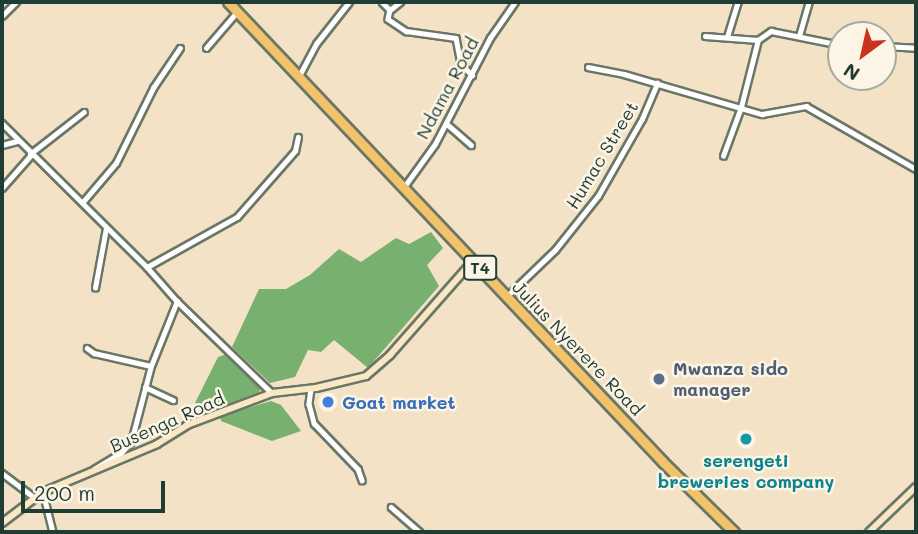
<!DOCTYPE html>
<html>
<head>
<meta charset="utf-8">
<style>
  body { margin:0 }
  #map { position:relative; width:918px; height:534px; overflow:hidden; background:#f4e2c6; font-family:Mali,sans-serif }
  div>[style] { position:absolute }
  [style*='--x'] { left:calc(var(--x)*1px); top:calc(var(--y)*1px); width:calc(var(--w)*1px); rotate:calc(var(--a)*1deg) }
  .forest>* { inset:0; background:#78b16f }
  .roads { filter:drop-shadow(2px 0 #6a7767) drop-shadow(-2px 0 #6a7767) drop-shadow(0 2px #6a7767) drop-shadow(0 -2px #6a7767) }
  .street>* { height:4.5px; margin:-2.25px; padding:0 2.25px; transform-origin:2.25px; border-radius:2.25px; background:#fff }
  .secondary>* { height:6px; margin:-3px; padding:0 3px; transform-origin:3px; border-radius:3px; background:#fae7c3 }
  .highway>* { height:9px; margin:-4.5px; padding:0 4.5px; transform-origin:4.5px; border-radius:4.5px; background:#f2c36a }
  .dots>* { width:19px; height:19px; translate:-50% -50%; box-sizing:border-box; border:4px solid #fcf5e5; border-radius:50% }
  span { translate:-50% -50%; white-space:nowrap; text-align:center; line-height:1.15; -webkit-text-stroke:5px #fcf5e5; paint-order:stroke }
  .shield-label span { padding:2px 5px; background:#fcf5e5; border:2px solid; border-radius:5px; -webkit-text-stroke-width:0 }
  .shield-label { font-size:16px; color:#1f3d34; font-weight:700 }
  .street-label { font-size:18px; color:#1f3d34 }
  .service-label { font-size:18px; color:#4e5e75; font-weight:700 }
  .left { translate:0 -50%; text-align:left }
  .shop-label { font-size:18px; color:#366cbe; font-weight:700 }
  .culture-label { font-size:18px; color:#0d838f; font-weight:700 }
  .frame { position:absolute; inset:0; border:4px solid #1f3d34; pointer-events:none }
  .north { position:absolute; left:827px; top:21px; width:70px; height:70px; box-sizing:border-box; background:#fcf5e5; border:2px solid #a4ab9e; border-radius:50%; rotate:213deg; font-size:19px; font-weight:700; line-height:28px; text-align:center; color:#1f3d34 }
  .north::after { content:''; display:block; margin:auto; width:24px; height:32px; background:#c8321e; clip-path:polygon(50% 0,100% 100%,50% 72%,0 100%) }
  .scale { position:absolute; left:21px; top:481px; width:144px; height:32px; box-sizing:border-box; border:4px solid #1f3d34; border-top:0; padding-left:9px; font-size:21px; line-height:24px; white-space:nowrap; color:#1f3d34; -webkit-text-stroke:5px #fcf5e5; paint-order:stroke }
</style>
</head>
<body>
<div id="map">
  <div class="forest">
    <div style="clip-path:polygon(431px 232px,443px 248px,427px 265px,439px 286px,368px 368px,334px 340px,321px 352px,308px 350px,295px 377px,270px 383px,232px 347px,259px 289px,286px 289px,310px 275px,339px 249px,361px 262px,396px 238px,409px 244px)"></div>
    <div style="clip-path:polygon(227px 354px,261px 388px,259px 392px,207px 412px,195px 403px,218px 357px)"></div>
    <div style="clip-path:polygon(271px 401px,281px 405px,301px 431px,272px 441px,221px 421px,220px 416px)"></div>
  </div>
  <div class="roads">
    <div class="street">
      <div style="--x:382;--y:2;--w:11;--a:45"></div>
      <div style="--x:390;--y:10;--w:13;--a:-39"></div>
      <div style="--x:390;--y:10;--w:9;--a:103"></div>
      <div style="--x:388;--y:19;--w:22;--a:34"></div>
      <div style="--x:406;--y:31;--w:50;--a:8"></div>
      <div style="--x:456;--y:38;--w:26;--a:79"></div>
      <div style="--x:461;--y:64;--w:16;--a:45"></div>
      <div style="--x:2;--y:16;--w:20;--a:-45"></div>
      <div style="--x:705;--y:36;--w:53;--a:4.3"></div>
      <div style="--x:799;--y:36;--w:35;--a:-74"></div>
      <div style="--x:727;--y:37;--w:37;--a:-73"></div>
      <div style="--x:883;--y:46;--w:33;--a:3"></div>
      <div style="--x:206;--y:48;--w:48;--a:-49.3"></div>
      <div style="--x:588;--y:67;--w:37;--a:11"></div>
      <div style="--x:624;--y:74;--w:144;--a:16.2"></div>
      <div style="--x:762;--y:114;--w:45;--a:-10.3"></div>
      <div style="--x:806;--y:106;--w:127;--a:29.8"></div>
      <div style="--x:299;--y:76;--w:36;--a:-62"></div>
      <div style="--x:316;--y:44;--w:53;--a:-51.8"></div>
      <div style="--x:2;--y:123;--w:204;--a:44.8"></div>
      <div style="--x:147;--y:267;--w:45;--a:48.6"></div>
      <div style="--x:177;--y:301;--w:132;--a:44.1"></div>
      <div style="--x:447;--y:124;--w:32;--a:41"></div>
      <div style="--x:2;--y:145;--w:16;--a:-15"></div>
      <div style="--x:30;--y:154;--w:68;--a:-37.9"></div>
      <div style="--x:723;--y:156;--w:52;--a:-69.8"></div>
      <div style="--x:741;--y:107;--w:69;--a:-75.8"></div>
      <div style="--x:758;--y:40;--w:16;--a:-35"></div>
      <div style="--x:771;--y:31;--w:71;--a:11.3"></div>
      <div style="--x:404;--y:187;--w:53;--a:-54.2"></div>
      <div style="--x:435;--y:144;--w:119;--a:-62.6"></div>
      <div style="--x:490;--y:38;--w:44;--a:-55.2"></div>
      <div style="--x:2;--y:188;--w:44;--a:-48.7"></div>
      <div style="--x:82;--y:203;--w:52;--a:-49.6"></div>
      <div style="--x:116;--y:163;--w:84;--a:-63.7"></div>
      <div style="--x:153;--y:88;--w:48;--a:-56"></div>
      <div style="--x:147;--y:267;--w:103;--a:-29.1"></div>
      <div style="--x:237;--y:217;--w:88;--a:-48.7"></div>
      <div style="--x:295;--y:151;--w:14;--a:-78"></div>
      <div style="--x:95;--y:288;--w:61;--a:-79.6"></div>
      <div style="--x:507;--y:296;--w:66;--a:-43.8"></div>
      <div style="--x:555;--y:250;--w:69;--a:-51.5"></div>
      <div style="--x:598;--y:196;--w:89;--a:-60.3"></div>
      <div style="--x:642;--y:119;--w:39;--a:-67"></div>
      <div style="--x:87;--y:348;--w:9;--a:36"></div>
      <div style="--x:94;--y:353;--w:58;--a:12.8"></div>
      <div style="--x:145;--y:387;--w:31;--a:25"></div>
      <div style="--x:311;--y:389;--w:15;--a:98"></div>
      <div style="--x:309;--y:404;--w:20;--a:75"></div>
      <div style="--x:314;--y:423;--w:64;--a:46.3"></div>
      <div style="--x:358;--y:469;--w:12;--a:70"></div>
      <div style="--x:94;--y:469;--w:31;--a:-31"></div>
      <div style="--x:121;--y:453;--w:15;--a:-48"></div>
      <div style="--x:131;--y:442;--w:79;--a:-75.3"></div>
      <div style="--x:151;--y:366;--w:70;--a:-68.2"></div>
      <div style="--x:2;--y:473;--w:41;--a:37.1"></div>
      <div style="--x:43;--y:492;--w:41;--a:76"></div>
      <div style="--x:391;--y:507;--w:38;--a:41"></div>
    </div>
    <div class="secondary">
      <div style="--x:2;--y:523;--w:51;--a:-37.1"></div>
      <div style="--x:43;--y:492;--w:124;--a:-22.8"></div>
      <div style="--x:157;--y:444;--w:36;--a:-32"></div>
      <div style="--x:187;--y:425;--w:91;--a:-20.6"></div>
      <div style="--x:272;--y:393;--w:44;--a:-6.5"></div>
      <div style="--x:316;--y:388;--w:51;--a:-13.5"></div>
      <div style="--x:366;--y:376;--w:32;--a:-41"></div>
      <div style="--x:390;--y:355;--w:125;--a:-48.6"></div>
      <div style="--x:869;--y:532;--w:65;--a:-43.8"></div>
    </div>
    <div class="highway">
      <div style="--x:228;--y:2;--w:633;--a:46.6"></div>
      <div style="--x:663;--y:462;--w:100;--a:44.6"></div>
    </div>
  </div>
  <div class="dots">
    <div style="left:659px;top:379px;background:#5c6f8a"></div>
    <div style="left:328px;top:402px;background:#3f7fe0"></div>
    <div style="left:746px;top:439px;background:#0f9aa8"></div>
  </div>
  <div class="shield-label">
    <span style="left:480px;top:268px">T4</span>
  </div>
  <div class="street-label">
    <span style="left:447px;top:88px;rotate:-62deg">Ndama Road</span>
    <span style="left:602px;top:155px;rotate:-59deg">Humac Street</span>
    <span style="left:578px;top:348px;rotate:46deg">Julius Nyerere Road</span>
    <span style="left:167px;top:422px;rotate:-24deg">Busenga Road</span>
  </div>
  <div class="service-label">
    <span class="left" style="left:673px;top:379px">Mwanza sido<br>manager</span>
  </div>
  <div class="shop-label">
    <span class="left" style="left:342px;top:402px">Goat market</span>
  </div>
  <div class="culture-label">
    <span style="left:746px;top:471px">serengeti<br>breweries company</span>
  </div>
  <div class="frame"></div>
  <div class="north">N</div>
  <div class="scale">200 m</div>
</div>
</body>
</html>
